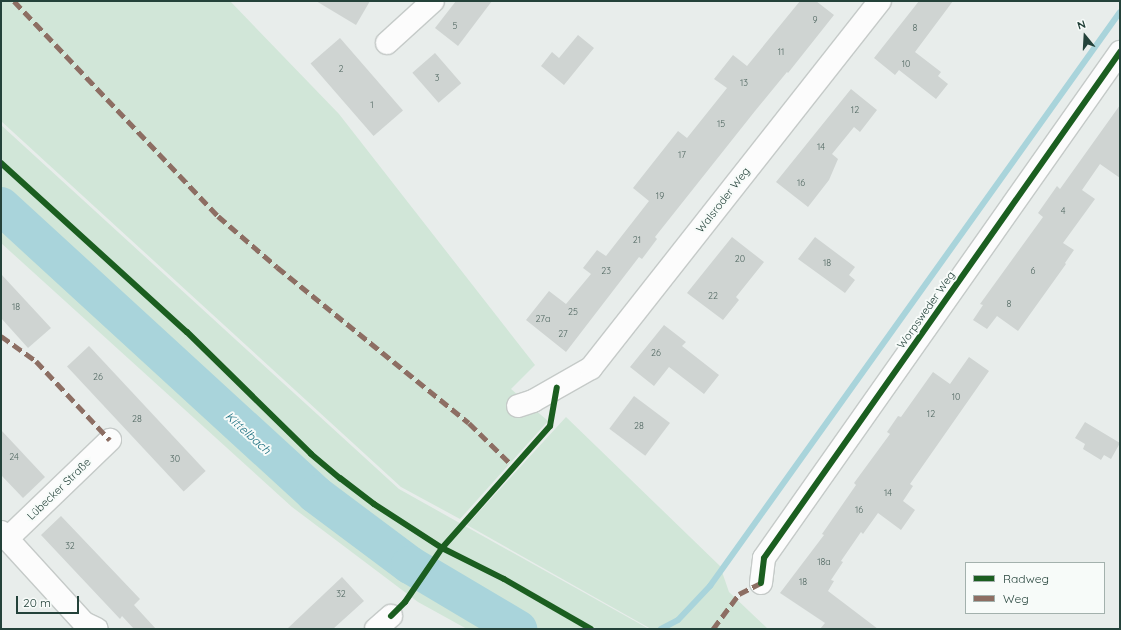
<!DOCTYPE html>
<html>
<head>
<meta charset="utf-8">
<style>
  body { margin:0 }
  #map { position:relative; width:1121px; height:630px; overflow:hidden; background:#e8edeb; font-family:Quicksand,sans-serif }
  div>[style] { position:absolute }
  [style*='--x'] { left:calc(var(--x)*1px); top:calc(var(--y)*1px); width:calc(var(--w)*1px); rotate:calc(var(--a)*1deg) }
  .green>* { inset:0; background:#d1e6d8 }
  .stream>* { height:6px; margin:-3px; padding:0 3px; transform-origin:3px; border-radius:3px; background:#a9d4db }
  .river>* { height:38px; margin:-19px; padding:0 19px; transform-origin:19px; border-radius:19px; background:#a9d4db }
  .building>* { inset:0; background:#cfd4d2; transform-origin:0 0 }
  .roads { filter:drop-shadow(1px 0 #c5cac8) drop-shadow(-1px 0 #c5cac8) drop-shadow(0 1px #c5cac8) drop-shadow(0 -1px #c5cac8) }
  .minor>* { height:22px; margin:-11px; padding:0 11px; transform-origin:11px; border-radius:11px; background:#fcfcfc }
  .quiet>* { height:5px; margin-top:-2.5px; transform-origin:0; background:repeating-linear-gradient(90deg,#8d6e63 0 10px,transparent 0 15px) }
  .cycleway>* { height:6px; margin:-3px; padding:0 3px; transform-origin:3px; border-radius:3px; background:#1b5e20 }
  span { translate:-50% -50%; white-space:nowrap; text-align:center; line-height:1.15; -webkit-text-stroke:4px #f7fbf9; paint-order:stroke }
  .number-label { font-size:9px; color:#506761 }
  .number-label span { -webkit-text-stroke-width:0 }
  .street-label { font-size:11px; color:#24423a }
  .water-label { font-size:12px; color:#1c6f80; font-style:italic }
  .frame { position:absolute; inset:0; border:2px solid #24423a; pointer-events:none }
  .legend { position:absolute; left:965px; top:562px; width:140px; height:52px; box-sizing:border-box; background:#f7fbf9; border:1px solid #a3b1ad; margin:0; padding:5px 7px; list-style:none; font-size:12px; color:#24423a }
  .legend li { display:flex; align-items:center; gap:8px; height:20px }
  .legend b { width:20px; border:1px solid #a3b1ad }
  .north { position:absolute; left:1065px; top:16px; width:40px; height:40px; -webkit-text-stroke:3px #f7fbf9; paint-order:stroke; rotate:342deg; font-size:11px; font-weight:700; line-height:16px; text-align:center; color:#24423a }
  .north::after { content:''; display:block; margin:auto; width:14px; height:18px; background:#24423a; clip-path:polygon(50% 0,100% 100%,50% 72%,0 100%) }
  .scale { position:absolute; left:16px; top:596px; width:63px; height:18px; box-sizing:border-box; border:2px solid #24423a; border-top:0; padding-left:5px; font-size:12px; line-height:14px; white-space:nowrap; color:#24423a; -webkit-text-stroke:3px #f7fbf9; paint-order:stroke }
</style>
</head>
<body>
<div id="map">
  <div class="green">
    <div style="clip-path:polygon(1px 1px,230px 1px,339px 114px,535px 365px,511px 389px,548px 421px,460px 519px,401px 487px,1px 121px)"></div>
    <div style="clip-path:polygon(1px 125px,399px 489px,649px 629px,467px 629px,418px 602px,292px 507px,1px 243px)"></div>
    <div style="clip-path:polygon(566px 417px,720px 566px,729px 592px,768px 629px,651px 629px,467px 525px)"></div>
  </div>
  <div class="stream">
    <div style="--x:661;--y:629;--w:19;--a:-28"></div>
    <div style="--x:678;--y:620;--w:47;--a:-46.7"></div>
    <div style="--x:710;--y:586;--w:705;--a:-54.46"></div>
  </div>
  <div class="river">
    <div style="--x:1;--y:206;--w:426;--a:42.5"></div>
    <div style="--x:315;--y:494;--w:119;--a:36.8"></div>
    <div style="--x:410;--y:565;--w:126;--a:30.7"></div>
  </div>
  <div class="building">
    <div style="clip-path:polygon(316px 1px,370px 1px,356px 25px)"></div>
    <div style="clip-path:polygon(456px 1px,492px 1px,458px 46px,435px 28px)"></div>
    <div style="clip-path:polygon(800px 1px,816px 1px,834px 15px,788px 73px,787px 72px,755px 111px,655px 237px,657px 239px,642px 259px,639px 257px,566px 352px,526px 320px,549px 291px,566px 304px,591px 274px,583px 268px,597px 250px,606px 256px,649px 201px,633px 188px,678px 131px,687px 138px,727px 88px,714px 79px,733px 55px,747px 66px)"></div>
    <div style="clip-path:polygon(919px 1px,953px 1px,915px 52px,941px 72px,938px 76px,948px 84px,936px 99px,899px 70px,895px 75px,874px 58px)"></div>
    <div style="clip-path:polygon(578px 35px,594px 48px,564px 85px,541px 66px,552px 52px,559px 58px)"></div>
    <div style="left:340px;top:38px;width:96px;height:39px;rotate:49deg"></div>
    <div style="left:435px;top:53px;width:40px;height:30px;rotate:49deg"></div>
    <div style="clip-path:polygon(851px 89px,877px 110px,860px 132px,854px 127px,832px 154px,838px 159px,829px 180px,808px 207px,776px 182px)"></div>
    <div style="clip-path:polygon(1120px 105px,1120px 178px,1100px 164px,1082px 190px,1095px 199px,1063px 243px,1074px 250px,1065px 263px,1066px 264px,1018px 331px,997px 316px,987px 329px,973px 320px,983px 305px,980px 304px,1043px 217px,1038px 213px,1057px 186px,1060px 189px)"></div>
    <div style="clip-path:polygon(732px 237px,764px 262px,736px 297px,739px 300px,723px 320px,687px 293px)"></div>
    <div style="clip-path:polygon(815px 237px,855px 267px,849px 275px,855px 280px,845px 293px,798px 259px)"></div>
    <div style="clip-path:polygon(1px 274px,51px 328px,28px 348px,1px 318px)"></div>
    <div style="clip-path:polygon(664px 325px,686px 342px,682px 346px,719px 375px,704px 394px,669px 367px,654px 386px,630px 367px)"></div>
    <div style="left:89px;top:346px;width:171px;height:30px;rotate:47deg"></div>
    <div style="clip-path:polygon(969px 357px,989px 371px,910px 484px,913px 486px,903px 501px,915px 510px,901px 530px,878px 513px,863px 534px,861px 532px,841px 561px,843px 562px,831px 580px,834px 581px,828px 591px,878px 629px,820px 629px,825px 623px,780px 593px,824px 535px,822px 534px,856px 485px,854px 483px,890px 434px,887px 432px,898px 416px,901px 417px,933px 372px,950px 384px)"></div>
    <div style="left:634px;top:396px;width:45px;height:41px;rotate:37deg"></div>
    <div style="clip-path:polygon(1085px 422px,1120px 443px,1111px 459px,1104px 455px,1101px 460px,1083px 449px,1085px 444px,1075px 438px)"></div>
    <div style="clip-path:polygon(1px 430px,45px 477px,23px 498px,1px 475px)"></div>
    <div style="clip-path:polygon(61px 516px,140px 599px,134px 605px,156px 629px,134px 629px,122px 616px,120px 619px,41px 535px)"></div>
    <div style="clip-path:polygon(342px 577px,364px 601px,333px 629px,287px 629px)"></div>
  </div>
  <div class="roads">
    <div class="minor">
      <div style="--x:387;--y:43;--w:62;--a:-42.4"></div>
      <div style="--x:518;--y:406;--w:16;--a:-18"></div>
      <div style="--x:533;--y:401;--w:67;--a:-29.6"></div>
      <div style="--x:591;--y:368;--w:467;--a:-51.8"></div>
      <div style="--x:1;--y:532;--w:123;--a:47.6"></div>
      <div style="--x:84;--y:623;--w:14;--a:25"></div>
      <div style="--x:7;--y:539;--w:143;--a:-43.9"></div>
      <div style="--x:761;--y:583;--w:25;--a:-83"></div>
      <div style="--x:764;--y:558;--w:619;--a:-54.87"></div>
      <div style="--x:376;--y:629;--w:20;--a:-41"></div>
    </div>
  </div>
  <div class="quiet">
    <div style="--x:14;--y:1;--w:296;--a:46.5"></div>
    <div style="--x:218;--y:216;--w:78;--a:40.8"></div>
    <div style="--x:277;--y:267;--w:247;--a:39.1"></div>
    <div style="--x:469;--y:423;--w:63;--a:44.4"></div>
    <div style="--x:1;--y:336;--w:43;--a:35.5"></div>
    <div style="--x:36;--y:361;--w:108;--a:46.9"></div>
    <div style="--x:713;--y:629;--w:44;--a:-53.4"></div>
    <div style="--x:739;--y:594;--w:25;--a:-27"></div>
  </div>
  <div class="cycleway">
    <div style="--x:1;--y:163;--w:251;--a:42.3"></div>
    <div style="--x:187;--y:332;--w:174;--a:44.5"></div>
    <div style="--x:311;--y:454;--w:38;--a:40"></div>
    <div style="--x:340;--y:478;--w:43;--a:37.4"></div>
    <div style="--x:374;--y:504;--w:81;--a:32.9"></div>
    <div style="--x:442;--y:548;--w:69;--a:26.6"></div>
    <div style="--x:504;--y:579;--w:100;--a:29.9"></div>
    <div style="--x:761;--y:583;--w:25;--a:-83"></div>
    <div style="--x:764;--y:558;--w:619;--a:-54.87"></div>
    <div style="--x:391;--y:616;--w:20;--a:-45"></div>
    <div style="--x:405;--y:602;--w:65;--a:-55.6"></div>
    <div style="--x:442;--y:548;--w:163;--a:-48.5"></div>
    <div style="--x:550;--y:426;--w:39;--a:-80"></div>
  </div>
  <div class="number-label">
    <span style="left:815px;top:20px">9</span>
    <span style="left:455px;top:26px">5</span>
    <span style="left:915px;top:28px">8</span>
    <span style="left:781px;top:52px">11</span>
    <span style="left:906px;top:64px">10</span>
    <span style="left:341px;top:69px">2</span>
    <span style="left:437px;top:78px">3</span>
    <span style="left:744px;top:83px">13</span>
    <span style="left:372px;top:105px">1</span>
    <span style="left:855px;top:110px">12</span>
    <span style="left:721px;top:124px">15</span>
    <span style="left:821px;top:147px">14</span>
    <span style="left:682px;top:155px">17</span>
    <span style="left:801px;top:183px">16</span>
    <span style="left:660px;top:196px">19</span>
    <span style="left:1063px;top:211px">4</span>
    <span style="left:637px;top:240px">21</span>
    <span style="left:740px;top:259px">20</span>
    <span style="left:827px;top:263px">18</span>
    <span style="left:606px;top:271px">23</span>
    <span style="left:1033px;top:271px">6</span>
    <span style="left:713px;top:296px">22</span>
    <span style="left:1009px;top:304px">8</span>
    <span style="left:16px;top:307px">18</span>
    <span style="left:573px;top:312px">25</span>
    <span style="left:543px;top:319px">27a</span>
    <span style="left:563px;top:334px">27</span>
    <span style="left:656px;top:353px">26</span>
    <span style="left:98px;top:377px">26</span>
    <span style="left:956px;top:397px">10</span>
    <span style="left:931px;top:414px">12</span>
    <span style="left:137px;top:419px">28</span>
    <span style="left:639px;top:426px">28</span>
    <span style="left:14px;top:457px">24</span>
    <span style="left:175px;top:459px">30</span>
    <span style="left:888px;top:493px">14</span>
    <span style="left:859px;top:510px">16</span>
    <span style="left:70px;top:546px">32</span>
    <span style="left:824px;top:562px">18a</span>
    <span style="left:803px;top:582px">18</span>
    <span style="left:341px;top:594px">32</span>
  </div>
  <div class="street-label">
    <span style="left:723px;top:200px;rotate:-52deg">Walsroder Weg</span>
    <span style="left:926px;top:310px;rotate:-55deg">Worpsweder Weg</span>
    <span style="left:59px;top:489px;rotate:-44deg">Lübecker Straße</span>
  </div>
  <div class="water-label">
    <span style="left:248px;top:433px;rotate:42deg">Kittelbach</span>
  </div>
  <div class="frame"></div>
  <ul class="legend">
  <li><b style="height:5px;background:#1b5e20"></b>Radweg</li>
  <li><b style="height:5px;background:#8d6e63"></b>Weg</li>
  </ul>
  <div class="north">N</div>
  <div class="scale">20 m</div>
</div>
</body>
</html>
